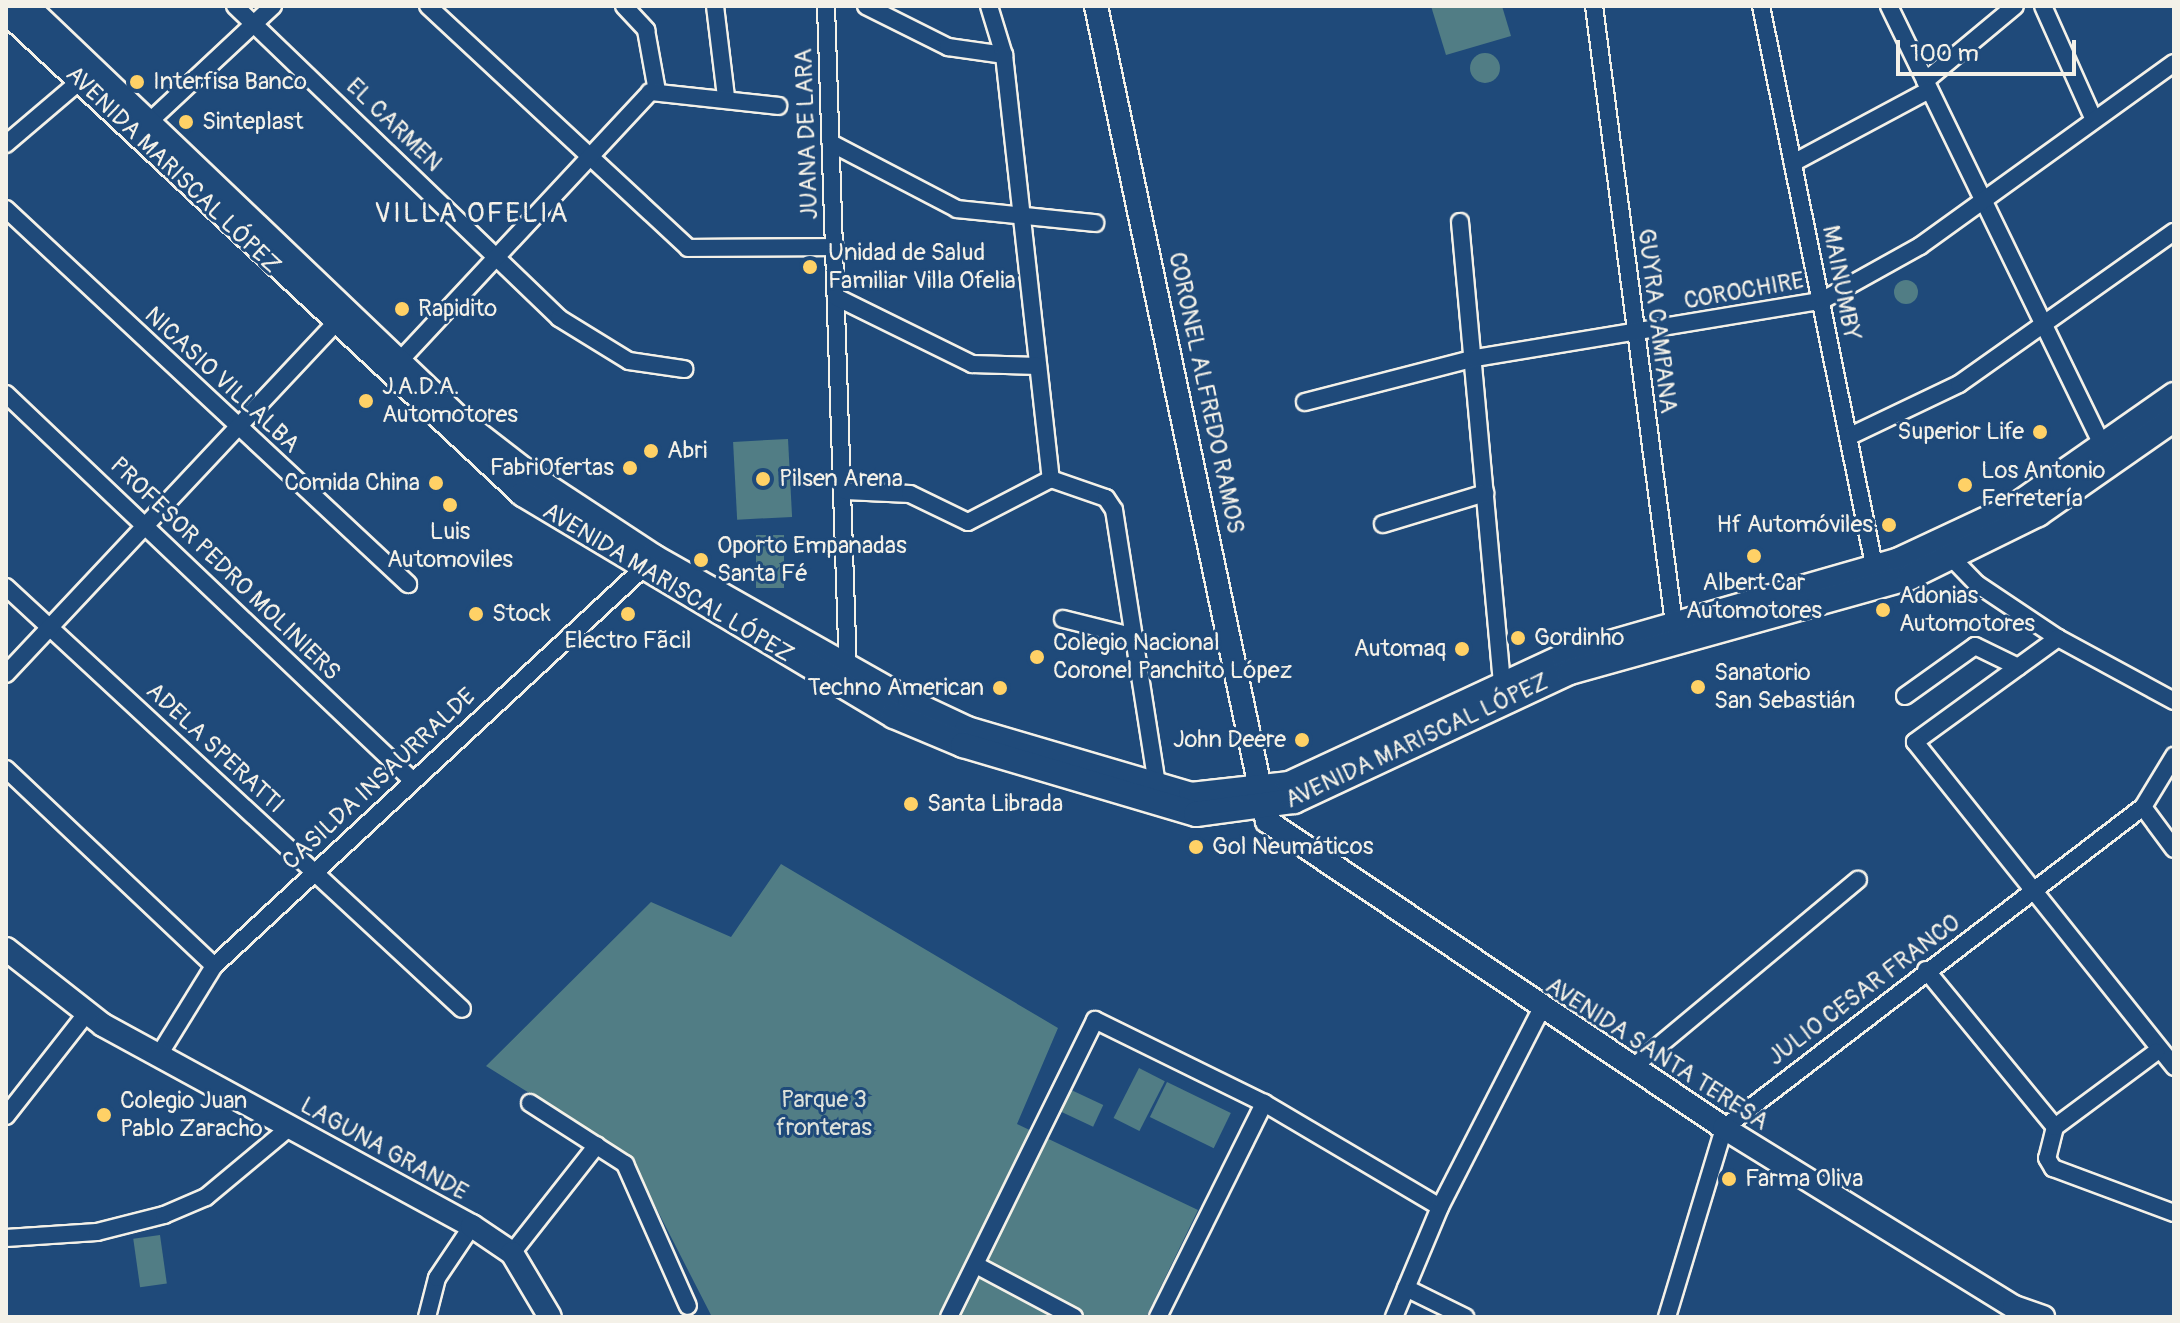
<!DOCTYPE html>
<html>
<head>
<meta charset="utf-8">
<style>
  body { margin:0 }
  #map { position:relative; width:2180px; height:1323px; overflow:hidden; background:#1f4a7a; font-family:Pangolin,sans-serif }
  div>[style] { position:absolute }
  [style*='--x'] { left:calc(var(--x)*1px); top:calc(var(--y)*1px); width:calc(var(--w)*1px); rotate:calc(var(--a)*1deg) }
  .green>* { inset:0; background:#517d85; transform-origin:0 0 }
  .round { border-radius:50% }
  .roads { filter:drop-shadow(2px 0 #f4f1e8) drop-shadow(-2px 0 #f4f1e8) drop-shadow(0 2px #f4f1e8) drop-shadow(0 -2px #f4f1e8) }
  .minor>* { height:16px; margin:-8px; padding:0 8px; transform-origin:8px; border-radius:8px; background:#1f4a7a }
  .major>* { height:22px; margin:-11px; padding:0 11px; transform-origin:11px; border-radius:11px; background:#1f4a7a }
  .highway>* { height:24px; margin:-12px; padding:0 12px; transform-origin:12px; border-radius:12px; background:#1f4a7a }
  .dots>* { width:22px; height:22px; translate:-50% -50%; box-sizing:border-box; border:4px solid #1f4a7a; border-radius:50% }
  span { translate:-50% -50%; white-space:nowrap; text-align:center; line-height:1.15; -webkit-text-stroke:6px #1f4a7a; paint-order:stroke }
  .poi-label { font-size:24px; color:#f4f1e8 }
  .left { translate:0 -50%; text-align:left }
  .right { translate:-100% -50%; text-align:right }
  .street-label { font-size:24px; color:#f4f1e8 }
  .park-label { font-size:24px; color:#dce0d9 }
  .quarter-label { font-size:28px; color:#f4f1e8; letter-spacing:2px }
  .frame { position:absolute; inset:0; border:8px solid #f4f1e8; pointer-events:none }
  .scale { position:absolute; left:1896px; top:40px; width:180px; height:36px; box-sizing:border-box; border:4px solid #f4f1e8; border-top:0; padding-left:10px; font-size:24px; line-height:28px; white-space:nowrap; color:#f4f1e8; -webkit-text-stroke:6px #1f4a7a; paint-order:stroke }
</style>
</head>
<body>
<div id="map">
  <div class="green">
    <div style="clip-path:polygon(1431px 6px,1502px 6px,1511px 36px,1446px 55px)"></div>
    <div class="round" style="left:1470px;top:53px;width:30px;height:30px"></div>
    <div class="round" style="left:1894px;top:280px;width:24px;height:24px"></div>
    <div style="left:788px;top:439px;width:78px;height:55px;rotate:87deg"></div>
    <div style="left:756px;top:535px;width:28px;height:53px"></div>
    <div style="clip-path:polygon(781px 864px,1058px 1028px,1017px 1124px,1198px 1210px,1146px 1317px,712px 1317px,629px 1155px,486px 1066px,651px 902px,731px 937px)"></div>
    <div style="left:1139px;top:1068px;width:29px;height:56px;rotate:27deg"></div>
    <div style="left:1167px;top:1082px;width:71px;height:39px;rotate:26deg"></div>
    <div style="left:1067px;top:1088px;width:40px;height:24px;rotate:25deg"></div>
    <div style="left:160px;top:1235px;width:49px;height:27px;rotate:82deg"></div>
  </div>
  <div class="roads">
    <div class="minor">
      <div style="--x:235;--y:6;--w:450;--a:43.9"></div>
      <div style="--x:559;--y:318;--w:82;--a:31.6"></div>
      <div style="--x:629;--y:361;--w:56;--a:8.3"></div>
      <div style="--x:428;--y:6;--w:355;--a:42.9"></div>
      <div style="--x:688;--y:248;--w:147;--a:-0.4"></div>
      <div style="--x:624;--y:6;--w:33;--a:47"></div>
      <div style="--x:646;--y:30;--w:62;--a:79.8"></div>
      <div style="--x:715;--y:6;--w:92;--a:83.1"></div>
      <div style="--x:826;--y:6;--w:668;--a:88.11"></div>
      <div style="--x:866;--y:6;--w:92;--a:26.6"></div>
      <div style="--x:948;--y:47;--w:57;--a:8.1"></div>
      <div style="--x:989;--y:6;--w:51;--a:73"></div>
      <div style="--x:1004;--y:55;--w:427;--a:83.7"></div>
      <div style="--x:1594;--y:6;--w:630;--a:82.62"></div>
      <div style="--x:1761;--y:6;--w:575;--a:78.57"></div>
      <div style="--x:1889;--y:6;--w:492;--a:64.1"></div>
      <div style="--x:2043;--y:6;--w:123;--a:65.9"></div>
      <div style="--x:1925;--y:81;--w:117;--a:-39.8"></div>
      <div style="--x:149;--y:122;--w:170;--a:-43.1"></div>
      <div style="--x:831;--y:143;--w:142;--a:27.6"></div>
      <div style="--x:957;--y:209;--w:139;--a:5.8"></div>
      <div style="--x:6;--y:144;--w:105;--a:-40.4"></div>
      <div style="--x:1793;--y:163;--w:154;--a:-28.2"></div>
      <div style="--x:6;--y:209;--w:550;--a:43.01"></div>
      <div style="--x:1460;--y:222;--w:460;--a:84.8"></div>
      <div style="--x:836;--y:297;--w:152;--a:26.2"></div>
      <div style="--x:972;--y:364;--w:66;--a:1.7"></div>
      <div style="--x:393;--y:368;--w:377;--a:-47"></div>
      <div style="--x:650;--y:92;--w:129;--a:6.2"></div>
      <div style="--x:6;--y:394;--w:559;--a:43.55"></div>
      <div style="--x:1305;--y:402;--w:176;--a:-14.5"></div>
      <div style="--x:1475;--y:358;--w:351;--a:-9.4"></div>
      <div style="--x:1821;--y:301;--w:113;--a:-29.1"></div>
      <div style="--x:1920;--y:246;--w:313;--a:-35.8"></div>
      <div style="--x:1848;--y:437;--w:123;--a:-25.5"></div>
      <div style="--x:1959;--y:384;--w:263;--a:-35.3"></div>
      <div style="--x:1051;--y:479;--w:58;--a:19.1"></div>
      <div style="--x:1106;--y:498;--w:14;--a:56"></div>
      <div style="--x:1114;--y:510;--w:279;--a:81.1"></div>
      <div style="--x:845;--y:491;--w:65;--a:2.6"></div>
      <div style="--x:910;--y:494;--w:64;--a:25.8"></div>
      <div style="--x:968;--y:522;--w:93;--a:-27.4"></div>
      <div style="--x:1383;--y:524;--w:107;--a:-16.9"></div>
      <div style="--x:1946;--y:552;--w:45;--a:45.9"></div>
      <div style="--x:1977;--y:584;--w:97;--a:33.7"></div>
      <div style="--x:2058;--y:638;--w:132;--a:28.5"></div>
      <div style="--x:6;--y:587;--w:621;--a:42.78"></div>
      <div style="--x:1063;--y:619;--w:74;--a:14"></div>
      <div style="--x:2058;--y:638;--w:177;--a:144"></div>
      <div style="--x:1915;--y:742;--w:416;--a:51.4"></div>
      <div style="--x:6;--y:674;--w:492;--a:-46.8"></div>
      <div style="--x:1905;--y:696;--w:86;--a:-35.5"></div>
      <div style="--x:1975;--y:646;--w:48;--a:26"></div>
      <div style="--x:6;--y:769;--w:286;--a:43.4"></div>
      <div style="--x:2143;--y:807;--w:52;--a:53.6"></div>
      <div style="--x:1926;--y:970;--w:203;--a:50.6"></div>
      <div style="--x:159;--y:1055;--w:105;--a:-58.3"></div>
      <div style="--x:214;--y:966;--w:597;--a:-42.83"></div>
      <div style="--x:1632;--y:1068;--w:294;--a:-39.8"></div>
      <div style="--x:530;--y:1103;--w:113;--a:32.7"></div>
      <div style="--x:625;--y:1164;--w:155;--a:66.1"></div>
      <div style="--x:6;--y:1116;--w:130;--a:-51.9"></div>
      <div style="--x:2055;--y:1127;--w:32;--a:104"></div>
      <div style="--x:2047;--y:1158;--w:12;--a:59"></div>
      <div style="--x:2053;--y:1168;--w:129;--a:20.4"></div>
      <div style="--x:2055;--y:1127;--w:126;--a:-36.6"></div>
      <div style="--x:6;--y:1238;--w:91;--a:-3.8"></div>
      <div style="--x:97;--y:1232;--w:69;--a:-14.2"></div>
      <div style="--x:164;--y:1215;--w:46;--a:-23.2"></div>
      <div style="--x:206;--y:1197;--w:109;--a:-39.8"></div>
      <div style="--x:512;--y:1253;--w:137;--a:-51.8"></div>
      <div style="--x:976;--y:1265;--w:111;--a:28"></div>
      <div style="--x:1406;--y:1288;--w:66;--a:26.2"></div>
      <div style="--x:427;--y:1317;--w:40;--a:-75.6"></div>
      <div style="--x:437;--y:1278;--w:63;--a:-56.1"></div>
      <div style="--x:949;--y:1317;--w:331;--a:-63.8"></div>
      <div style="--x:1095;--y:1020;--w:188;--a:26.2"></div>
      <div style="--x:1264;--y:1103;--w:204;--a:30.6"></div>
      <div style="--x:1158;--y:1317;--w:239;--a:-63.6"></div>
      <div style="--x:1394;--y:1317;--w:119;--a:-67.3"></div>
      <div style="--x:1440;--y:1207;--w:221;--a:-62.9"></div>
      <div style="--x:1667;--y:1317;--w:197;--a:-73.2"></div>
      <div style="--x:1724;--y:1128;--w:528;--a:-37.46"></div>
      <div style="--x:2143;--y:807;--w:60;--a:-58.7"></div>
    </div>
    <div class="major">
      <div style="--x:1096;--y:6;--w:833;--a:78.15"></div>
      <div style="--x:1267;--y:821;--w:551;--a:33.89"></div>
      <div style="--x:1724;--y:1128;--w:341;--a:31.7"></div>
      <div style="--x:2014;--y:1307;--w:31;--a:19"></div>
      <div style="--x:6;--y:949;--w:123;--a:38.1"></div>
      <div style="--x:103;--y:1025;--w:420;--a:28.6"></div>
      <div style="--x:472;--y:1226;--w:48;--a:34"></div>
      <div style="--x:512;--y:1253;--w:74;--a:59.3"></div>
    </div>
    <div class="highway">
      <div style="--x:26;--y:6;--w:604;--a:43.66"></div>
      <div style="--x:463;--y:423;--w:90;--a:37.8"></div>
      <div style="--x:534;--y:478;--w:144;--a:33.4"></div>
      <div style="--x:654;--y:557;--w:294;--a:29.5"></div>
      <div style="--x:910;--y:702;--w:63;--a:25.3"></div>
      <div style="--x:967;--y:729;--w:234;--a:16.4"></div>
      <div style="--x:1191;--y:795;--w:99;--a:-6.4"></div>
      <div style="--x:1289;--y:784;--w:304;--a:-24.9"></div>
      <div style="--x:1565;--y:656;--w:348;--a:-16"></div>
      <div style="--x:1899;--y:560;--w:130;--a:-25"></div>
      <div style="--x:2017;--y:505;--w:192;--a:-35"></div>
      <div style="--x:6;--y:11;--w:708;--a:43.05"></div>
      <div style="--x:523;--y:494;--w:432;--a:30.9"></div>
      <div style="--x:894;--y:716;--w:75;--a:22.8"></div>
      <div style="--x:963;--y:745;--w:243;--a:16.5"></div>
      <div style="--x:1196;--y:814;--w:99;--a:-7.6"></div>
      <div style="--x:1294;--y:801;--w:305;--a:-25.1"></div>
      <div style="--x:1570;--y:672;--w:353;--a:-15.6"></div>
      <div style="--x:1910;--y:577;--w:143;--a:-26.2"></div>
      <div style="--x:2038;--y:514;--w:166;--a:-34.9"></div>
    </div>
  </div>
  <div class="dots">
    <div style="left:137px;top:82px;background:#ffd166"></div>
    <div style="left:186px;top:122px;background:#ffd166"></div>
    <div style="left:810px;top:267px;background:#ffd166"></div>
    <div style="left:402px;top:309px;background:#ffd166"></div>
    <div style="left:366px;top:401px;background:#ffd166"></div>
    <div style="left:2040px;top:432px;background:#ffd166"></div>
    <div style="left:651px;top:451px;background:#ffd166"></div>
    <div style="left:630px;top:468px;background:#ffd166"></div>
    <div style="left:763px;top:479px;background:#ffd166"></div>
    <div style="left:436px;top:483px;background:#ffd166"></div>
    <div style="left:1965px;top:485px;background:#ffd166"></div>
    <div style="left:450px;top:505px;background:#ffd166"></div>
    <div style="left:1889px;top:525px;background:#ffd166"></div>
    <div style="left:1754px;top:556px;background:#ffd166"></div>
    <div style="left:701px;top:560px;background:#ffd166"></div>
    <div style="left:1883px;top:610px;background:#ffd166"></div>
    <div style="left:476px;top:614px;background:#ffd166"></div>
    <div style="left:628px;top:614px;background:#ffd166"></div>
    <div style="left:1518px;top:638px;background:#ffd166"></div>
    <div style="left:1462px;top:649px;background:#ffd166"></div>
    <div style="left:1037px;top:657px;background:#ffd166"></div>
    <div style="left:1698px;top:687px;background:#ffd166"></div>
    <div style="left:1000px;top:688px;background:#ffd166"></div>
    <div style="left:1302px;top:740px;background:#ffd166"></div>
    <div style="left:911px;top:804px;background:#ffd166"></div>
    <div style="left:1196px;top:847px;background:#ffd166"></div>
    <div style="left:104px;top:1115px;background:#ffd166"></div>
    <div style="left:1729px;top:1179px;background:#ffd166"></div>
  </div>
  <div class="poi-label">
    <span class="left" style="left:153px;top:82px">Interfisa Banco</span>
    <span class="left" style="left:202px;top:122px">Sinteplast</span>
    <span class="left" style="left:828px;top:267px">Unidad de Salud<br>Familiar Villa Ofelia</span>
    <span class="left" style="left:418px;top:309px">Rapidito</span>
    <span class="left" style="left:382px;top:401px">J.A.D.A.<br>Automotores</span>
    <span class="right" style="left:2024px;top:432px">Superior Life</span>
    <span class="left" style="left:667px;top:451px">Abri</span>
    <span class="right" style="left:614px;top:468px">FabriOfertas</span>
    <span class="left" style="left:1981px;top:485px">Los Antonio<br>Ferretería</span>
    <span class="left" style="left:779px;top:479px">Pilsen Arena</span>
    <span class="right" style="left:420px;top:483px">Comida China</span>
    <span class="right" style="left:1873px;top:525px">Hf Automóviles</span>
    <span style="left:450px;top:546px">Luis<br>Automoviles</span>
    <span class="left" style="left:717px;top:560px">Oporto Empanadas<br>Santa Fé</span>
    <span style="left:1754px;top:597px">Albert Car<br>Automotores</span>
    <span class="left" style="left:1899px;top:610px">Adonias<br>Automotores</span>
    <span class="left" style="left:492px;top:614px">Stock</span>
    <span class="left" style="left:1534px;top:638px">Gordinho</span>
    <span style="left:628px;top:641px">Electro Fãcil</span>
    <span class="left" style="left:1053px;top:657px">Colegio Nacional<br>Coronel Panchito López</span>
    <span class="right" style="left:1446px;top:649px">Automaq</span>
    <span class="left" style="left:1714px;top:687px">Sanatorio<br>San Sebastián</span>
    <span class="right" style="left:984px;top:688px">Techno American</span>
    <span class="right" style="left:1286px;top:740px">John Deere</span>
    <span class="left" style="left:927px;top:804px">Santa Librada</span>
    <span class="left" style="left:1212px;top:847px">Gol Neumáticos</span>
    <span class="left" style="left:120px;top:1115px">Colegio Juan<br>Pablo Zaracho</span>
    <span class="left" style="left:1745px;top:1179px">Farma Oliva</span>
  </div>
  <div class="street-label">
    <span style="left:394px;top:125px;rotate:44deg">EL CARMEN</span>
    <span style="left:807px;top:134px;rotate:-92deg">JUANA DE LARA</span>
    <span style="left:173px;top:170px;rotate:44deg">AVENIDA MARISCAL LÓPEZ</span>
    <span style="left:1841px;top:283px;rotate:79deg">MAINUMBY</span>
    <span style="left:1744px;top:291px;rotate:-10deg">COROCHIRE</span>
    <span style="left:1657px;top:321px;rotate:83deg">GUYRA CAMPANA</span>
    <span style="left:222px;top:380px;rotate:43deg">NICASIO VILLALBA</span>
    <span style="left:1206px;top:393px;rotate:78deg">CORONEL ALFREDO RAMOS</span>
    <span style="left:225px;top:569px;rotate:44deg">PROFESOR PEDRO MOLINIERS</span>
    <span style="left:668px;top:583px;rotate:31deg">AVENIDA MARISCAL LÓPEZ</span>
    <span style="left:1417px;top:741px;rotate:-25deg">AVENIDA MARISCAL LÓPEZ</span>
    <span style="left:215px;top:748px;rotate:43deg">ADELA SPERATTI</span>
    <span style="left:379px;top:779px;rotate:-43deg">CASILDA INSAURRALDE</span>
    <span style="left:1864px;top:990px;rotate:-37deg">JULIO CESAR FRANCO</span>
    <span style="left:1657px;top:1054px;rotate:33deg">AVENIDA SANTA TERESA</span>
    <span style="left:384px;top:1149px;rotate:29deg">LAGUNA GRANDE</span>
  </div>
  <div class="park-label">
    <span style="left:824px;top:1114px">Parque 3<br>fronteras</span>
  </div>
  <div class="quarter-label">
    <span style="left:472px;top:214px">VILLA OFELIA</span>
  </div>
  <div class="frame"></div>
  <div class="scale">100 m</div>
</div>
</body>
</html>
